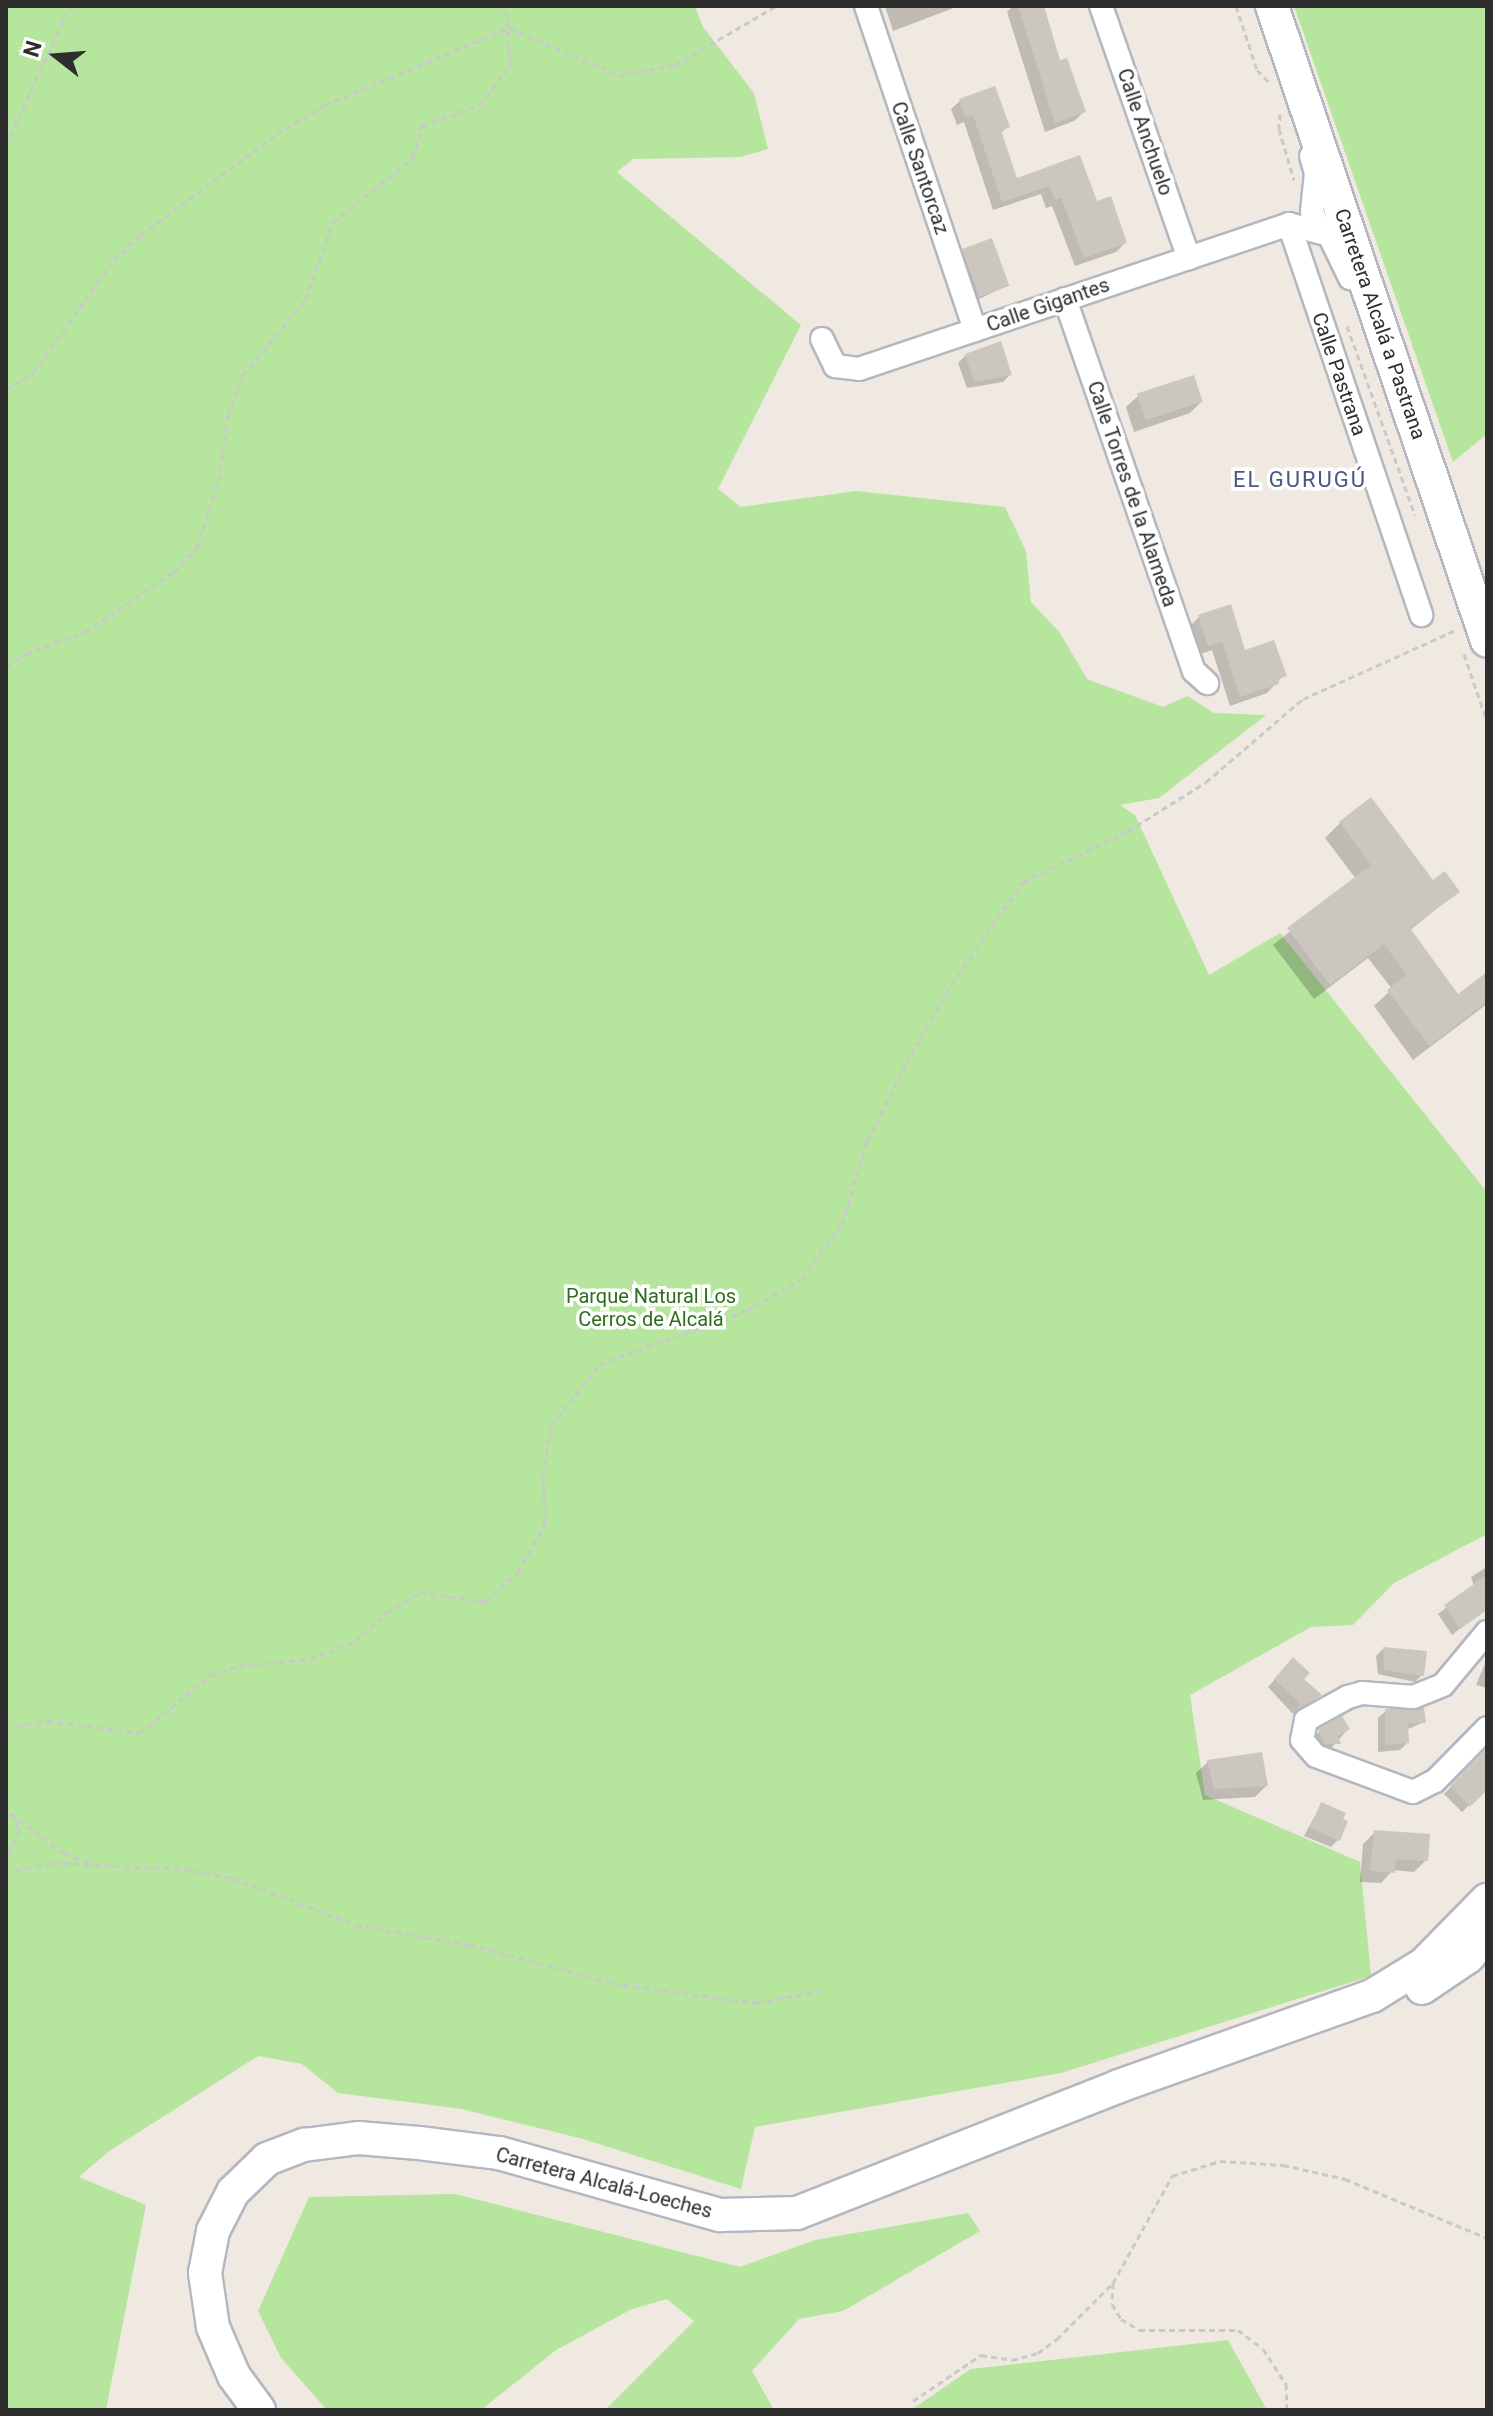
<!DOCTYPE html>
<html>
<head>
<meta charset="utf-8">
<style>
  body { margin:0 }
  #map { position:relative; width:1493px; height:2416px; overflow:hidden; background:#efe9e1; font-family:Roboto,sans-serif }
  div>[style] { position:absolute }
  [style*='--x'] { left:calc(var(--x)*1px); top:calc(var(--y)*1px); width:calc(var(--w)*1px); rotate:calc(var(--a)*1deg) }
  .green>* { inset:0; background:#b6e59e }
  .shadow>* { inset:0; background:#0003 }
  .building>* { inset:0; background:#cbc7bf; transform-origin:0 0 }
  .path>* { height:3px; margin-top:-1.5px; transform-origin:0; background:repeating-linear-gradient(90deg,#c9c9c9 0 6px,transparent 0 10px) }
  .roads { filter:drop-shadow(2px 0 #b4b7c1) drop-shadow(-2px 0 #b4b7c1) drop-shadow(0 2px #b4b7c1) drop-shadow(0 -2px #b4b7c1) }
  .minor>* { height:22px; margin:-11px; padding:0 11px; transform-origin:11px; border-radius:11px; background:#fff }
  .secondary>* { height:32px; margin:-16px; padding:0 16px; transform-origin:16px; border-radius:16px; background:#fff }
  span { translate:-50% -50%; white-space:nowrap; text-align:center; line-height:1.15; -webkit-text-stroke:7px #fff; paint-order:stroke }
  .street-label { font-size:20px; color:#2e2e2e }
  .park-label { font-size:20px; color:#2c6e1b }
  .neighbourhood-label { font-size:22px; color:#4d5680; letter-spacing:2px }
  .frame { position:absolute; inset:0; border:8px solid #2e2e2e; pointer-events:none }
  .north { position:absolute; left:16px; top:16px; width:80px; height:80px; -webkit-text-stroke:6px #fff; paint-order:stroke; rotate:287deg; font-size:22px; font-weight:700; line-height:32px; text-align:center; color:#2e2e2e }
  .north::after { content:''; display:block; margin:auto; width:28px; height:36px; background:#2e2e2e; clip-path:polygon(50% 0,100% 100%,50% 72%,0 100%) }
</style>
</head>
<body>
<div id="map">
  <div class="green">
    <div style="clip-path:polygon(6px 6px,695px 6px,703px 27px,754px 93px,768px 149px,741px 157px,633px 159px,617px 172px,801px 325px,718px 489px,741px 507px,856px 491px,1005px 507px,1026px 551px,1031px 602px,1060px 633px,1087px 679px,1163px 707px,1188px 696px,1214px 713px,1266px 715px,1159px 798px,1120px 805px,1135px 815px,1209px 975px,1280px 933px,1487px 1192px,1487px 1534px,1394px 1583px,1353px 1625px,1311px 1627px,1190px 1695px,1205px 1795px,1360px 1862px,1371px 1976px,1061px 2073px,755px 2127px,741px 2189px,583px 2139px,462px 2109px,338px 2093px,302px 2064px,258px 2056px,108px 2152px,79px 2177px,146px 2205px,106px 2410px,6px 2410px)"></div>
    <div style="clip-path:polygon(1294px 6px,1487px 6px,1487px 434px,1453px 462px)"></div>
    <div style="clip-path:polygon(455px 2194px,740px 2267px,815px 2240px,968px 2213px,980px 2231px,843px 2311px,799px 2319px,752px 2371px,774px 2410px,605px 2410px,694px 2321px,667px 2299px,632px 2309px,556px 2350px,481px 2410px,327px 2410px,281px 2358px,258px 2311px,309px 2197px)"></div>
    <div style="clip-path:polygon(1228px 2340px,1267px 2410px,911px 2410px,971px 2369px)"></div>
  </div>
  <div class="shadow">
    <div style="clip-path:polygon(885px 6px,959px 6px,893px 31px)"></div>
    <div style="clip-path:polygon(1013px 6px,1042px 6px,1059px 63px,1084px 112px,1074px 121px,1045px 132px,1007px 12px)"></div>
    <div style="clip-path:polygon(960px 101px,1007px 127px,1000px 134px,1016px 180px,1079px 158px,1095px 203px,1125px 243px,1116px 252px,1075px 266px,1052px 206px,1046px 208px,1041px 194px,993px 210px,964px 122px,957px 125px,951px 109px)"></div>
    <div style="clip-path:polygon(963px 250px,1006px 286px,971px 303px,956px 257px)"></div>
    <div style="clip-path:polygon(966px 355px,1010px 375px,1003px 382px,967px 388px,958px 363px)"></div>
    <div style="clip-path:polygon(1193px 378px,1201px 402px,1190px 413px,1134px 432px,1126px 407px,1138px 396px)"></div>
    <div style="clip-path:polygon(1199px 617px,1244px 652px,1284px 675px,1267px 693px,1230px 706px,1212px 650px,1198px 655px,1189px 627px)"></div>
    <div style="clip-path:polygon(1340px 823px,1432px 883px,1457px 892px,1409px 931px,1458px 996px,1487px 974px,1487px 1004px,1413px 1060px,1374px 1006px,1392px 989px,1368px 958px,1314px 999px,1273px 945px,1356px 879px,1325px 838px)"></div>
    <div style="clip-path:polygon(1487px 1567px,1487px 1607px,1452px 1635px,1438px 1614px,1474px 1586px,1471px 1577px)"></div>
    <div style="clip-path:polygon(1383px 1649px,1422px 1675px,1415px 1682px,1378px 1674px,1376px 1656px)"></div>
    <div style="clip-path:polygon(1487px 1659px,1487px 1688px,1476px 1685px)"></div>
    <div style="clip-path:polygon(1286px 1667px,1319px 1695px,1293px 1714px,1268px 1687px)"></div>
    <div style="clip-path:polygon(1386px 1711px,1424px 1722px,1406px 1730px,1407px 1743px,1400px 1750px,1378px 1752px,1378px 1718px)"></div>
    <div style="clip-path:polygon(1348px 1729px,1326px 1754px,1312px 1739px,1320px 1731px)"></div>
    <div style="clip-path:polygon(1481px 1757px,1487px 1763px,1487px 1788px,1462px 1812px,1444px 1794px)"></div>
    <div style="clip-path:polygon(1208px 1762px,1266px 1786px,1255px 1797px,1203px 1800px,1196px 1773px)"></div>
    <div style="clip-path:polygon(1321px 1805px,1338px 1840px,1331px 1847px,1304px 1836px)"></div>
    <div style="clip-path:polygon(1375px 1832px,1426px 1860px,1414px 1872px,1393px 1870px,1381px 1883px,1360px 1882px,1363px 1844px)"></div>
  </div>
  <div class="building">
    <div style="clip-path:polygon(1018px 6px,1044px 6px,1060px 60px,1067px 58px,1086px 112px,1055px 123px)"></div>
    <div style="clip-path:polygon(995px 86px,1010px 127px,1001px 130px,1017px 178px,1080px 155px,1097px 201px,1111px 196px,1127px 243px,1084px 258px,1061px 198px,1055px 200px,1050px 186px,1002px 202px,973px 115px,965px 117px,959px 99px)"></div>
    <div style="left:992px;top:238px;width:51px;height:32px;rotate:70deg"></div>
    <div style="clip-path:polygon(1001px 341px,1012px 375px,974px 382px,965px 354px)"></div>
    <div style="left:1194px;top:375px;width:28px;height:60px;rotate:72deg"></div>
    <div style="clip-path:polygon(1231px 604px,1245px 650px,1274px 640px,1287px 676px,1278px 679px,1279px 684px,1240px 697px,1222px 642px,1208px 646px,1198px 615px)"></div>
    <div style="clip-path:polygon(1371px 797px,1433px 880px,1445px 871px,1460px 892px,1410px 928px,1458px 994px,1487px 972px,1487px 1002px,1429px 1046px,1387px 990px,1407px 975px,1384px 944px,1330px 985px,1287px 928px,1371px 865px,1339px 822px)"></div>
    <div style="clip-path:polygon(1487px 1575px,1487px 1610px,1460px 1629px,1444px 1605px)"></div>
    <div style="clip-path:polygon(1383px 1647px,1427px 1651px,1424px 1676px,1384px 1670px)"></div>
    <div style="clip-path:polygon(1293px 1657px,1310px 1673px,1304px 1679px,1322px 1695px,1296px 1711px,1300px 1703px,1274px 1679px)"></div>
    <div style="clip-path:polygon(1424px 1707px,1426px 1723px,1408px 1724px,1409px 1743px,1385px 1745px,1385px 1709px)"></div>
    <div style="clip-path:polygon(1342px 1716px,1350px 1729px,1338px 1736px,1341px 1744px,1324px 1744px,1318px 1729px)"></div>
    <div style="clip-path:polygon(1487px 1748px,1487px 1790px,1470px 1807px,1450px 1786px)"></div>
    <div style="clip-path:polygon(1262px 1752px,1268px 1786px,1214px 1789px,1207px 1760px)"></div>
    <div style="clip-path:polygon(1321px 1802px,1346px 1813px,1343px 1819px,1348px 1821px,1340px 1841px,1310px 1828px)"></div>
    <div style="clip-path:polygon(1374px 1830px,1430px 1834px,1428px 1861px,1396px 1859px,1395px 1873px,1370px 1871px)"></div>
  </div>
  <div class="path">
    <div style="--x:1236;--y:6;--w:67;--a:71.8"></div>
    <div style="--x:1257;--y:70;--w:17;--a:45"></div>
    <div style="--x:1280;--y:114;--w:15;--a:94"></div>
    <div style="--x:1279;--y:129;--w:53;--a:73.6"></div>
    <div style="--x:6;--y:145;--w:153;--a:-65.3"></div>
    <div style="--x:1347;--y:326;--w:201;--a:70.2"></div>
    <div style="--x:6;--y:390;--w:32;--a:-32"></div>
    <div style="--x:33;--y:373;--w:139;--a:-54.4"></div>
    <div style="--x:114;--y:260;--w:37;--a:-43"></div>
    <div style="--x:141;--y:235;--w:169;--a:-36.6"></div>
    <div style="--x:277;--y:134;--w:56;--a:-31.1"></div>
    <div style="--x:325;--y:105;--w:199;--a:-22.7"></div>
    <div style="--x:509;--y:28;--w:120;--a:23.1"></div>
    <div style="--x:619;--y:75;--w:57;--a:-10.1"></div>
    <div style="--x:675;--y:65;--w:117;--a:-30.3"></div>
    <div style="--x:1464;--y:654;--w:71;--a:71.1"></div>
    <div style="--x:6;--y:668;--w:24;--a:-35"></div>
    <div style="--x:26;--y:654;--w:63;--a:-20.4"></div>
    <div style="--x:85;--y:632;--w:107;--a:-34"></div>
    <div style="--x:174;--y:572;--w:33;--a:-46"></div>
    <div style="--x:197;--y:548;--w:71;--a:-72.1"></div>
    <div style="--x:219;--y:480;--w:66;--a:-82.1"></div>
    <div style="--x:228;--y:415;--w:43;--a:-69.4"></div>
    <div style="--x:243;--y:375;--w:99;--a:-50.3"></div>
    <div style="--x:306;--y:299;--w:82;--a:-70.7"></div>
    <div style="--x:333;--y:222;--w:102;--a:-38.7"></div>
    <div style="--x:413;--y:158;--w:33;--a:-74"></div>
    <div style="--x:422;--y:126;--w:62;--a:-19.9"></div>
    <div style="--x:480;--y:105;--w:49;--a:-52.4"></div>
    <div style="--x:510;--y:66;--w:60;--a:-93.8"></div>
    <div style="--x:6;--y:1728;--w:42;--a:-9.7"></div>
    <div style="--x:47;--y:1721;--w:94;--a:7.4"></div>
    <div style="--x:140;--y:1733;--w:92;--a:-39.2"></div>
    <div style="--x:211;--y:1675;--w:29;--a:-18"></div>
    <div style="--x:239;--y:1666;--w:71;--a:-5.6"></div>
    <div style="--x:310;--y:1659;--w:49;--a:-21.4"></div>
    <div style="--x:356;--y:1641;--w:42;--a:-43.1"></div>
    <div style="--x:387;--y:1612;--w:39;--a:-31"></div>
    <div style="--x:420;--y:1592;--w:66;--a:8.7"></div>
    <div style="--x:485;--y:1602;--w:45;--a:-42.3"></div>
    <div style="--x:518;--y:1572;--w:55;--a:-60.6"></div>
    <div style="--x:545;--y:1524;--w:50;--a:-92.3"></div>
    <div style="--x:543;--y:1474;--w:49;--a:-80.5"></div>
    <div style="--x:551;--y:1426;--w:79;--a:-51.7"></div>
    <div style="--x:600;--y:1364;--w:155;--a:-20"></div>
    <div style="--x:746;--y:1311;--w:64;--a:-29.7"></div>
    <div style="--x:802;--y:1279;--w:68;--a:-54"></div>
    <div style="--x:842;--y:1224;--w:87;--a:-73.2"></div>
    <div style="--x:867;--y:1141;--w:87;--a:-63.4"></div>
    <div style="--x:906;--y:1063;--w:91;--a:-59.8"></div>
    <div style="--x:952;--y:984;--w:124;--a:-55.2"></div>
    <div style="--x:1023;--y:882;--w:117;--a:-25.9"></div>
    <div style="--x:1128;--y:831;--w:92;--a:-32.1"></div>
    <div style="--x:1206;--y:782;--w:128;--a:-40.6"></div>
    <div style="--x:1303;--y:699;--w:168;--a:-24.3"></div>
    <div style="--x:6;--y:1804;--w:30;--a:62"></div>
    <div style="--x:20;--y:1830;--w:33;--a:115"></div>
    <div style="--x:11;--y:1813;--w:66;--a:37"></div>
    <div style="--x:64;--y:1853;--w:35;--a:20"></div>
    <div style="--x:6;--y:1872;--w:49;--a:-10.6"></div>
    <div style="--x:54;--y:1863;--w:131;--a:2.6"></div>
    <div style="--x:185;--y:1869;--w:49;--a:10.6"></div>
    <div style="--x:233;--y:1878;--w:132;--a:20.9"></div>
    <div style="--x:356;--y:1925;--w:116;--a:10"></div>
    <div style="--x:470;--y:1945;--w:158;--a:14.7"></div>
    <div style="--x:623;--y:1985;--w:135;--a:7.7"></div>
    <div style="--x:757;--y:2003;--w:63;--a:-11"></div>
    <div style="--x:1113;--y:2283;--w:21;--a:93"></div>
    <div style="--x:1112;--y:2304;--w:17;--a:59"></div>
    <div style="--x:1121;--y:2319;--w:21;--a:31"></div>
    <div style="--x:1139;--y:2330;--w:99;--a:0"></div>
    <div style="--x:1238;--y:2330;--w:31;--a:37"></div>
    <div style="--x:1263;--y:2349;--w:42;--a:56.7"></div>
    <div style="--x:1286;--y:2384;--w:26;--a:88"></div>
    <div style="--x:913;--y:2401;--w:82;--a:-34.1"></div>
    <div style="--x:981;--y:2355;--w:31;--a:9"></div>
    <div style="--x:1012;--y:2360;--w:27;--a:-15"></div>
    <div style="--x:1038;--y:2353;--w:24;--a:-36"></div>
    <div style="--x:1057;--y:2339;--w:79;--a:-45"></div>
    <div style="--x:1113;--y:2283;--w:122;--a:-61.1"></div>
    <div style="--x:1172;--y:2176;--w:50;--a:-17.4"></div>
    <div style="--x:1220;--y:2161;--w:63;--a:3.6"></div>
    <div style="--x:1283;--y:2165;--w:64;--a:12.7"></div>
    <div style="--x:1345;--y:2179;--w:154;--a:22.6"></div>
  </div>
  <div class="roads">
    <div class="minor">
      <div style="--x:866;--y:6;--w:342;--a:71.4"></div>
      <div style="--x:1101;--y:6;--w:267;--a:70.8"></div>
      <div style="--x:1311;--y:156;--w:18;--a:74"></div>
      <div style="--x:1316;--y:173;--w:39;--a:96"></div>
      <div style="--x:1312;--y:212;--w:21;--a:65"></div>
      <div style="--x:1289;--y:224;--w:413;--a:71.3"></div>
      <div style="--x:1065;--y:299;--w:394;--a:70.9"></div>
      <div style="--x:1194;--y:671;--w:18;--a:43"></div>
      <div style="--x:822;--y:339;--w:30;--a:64"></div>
      <div style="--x:835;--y:366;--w:24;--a:7"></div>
      <div style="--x:859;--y:369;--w:454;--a:-18.6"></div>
      <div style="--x:1289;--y:224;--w:41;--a:15.4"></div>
      <div style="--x:1329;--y:235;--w:48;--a:64"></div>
      <div style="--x:1487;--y:1632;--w:69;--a:129.7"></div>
      <div style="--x:1443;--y:1685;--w:32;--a:158"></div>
      <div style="--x:1413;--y:1697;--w:51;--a:-175.5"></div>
      <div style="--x:1362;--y:1693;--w:15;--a:164"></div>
      <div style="--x:1348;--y:1697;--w:48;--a:151.3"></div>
      <div style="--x:1306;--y:1720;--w:20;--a:101"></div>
      <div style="--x:1302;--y:1740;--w:21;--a:49"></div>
      <div style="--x:1316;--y:1756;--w:103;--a:20.4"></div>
      <div style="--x:1413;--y:1792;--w:25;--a:-27"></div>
      <div style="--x:1435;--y:1781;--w:74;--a:-45.5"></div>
    </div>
    <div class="secondary">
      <div style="--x:1272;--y:6;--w:670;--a:71.29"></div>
      <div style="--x:1422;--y:1988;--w:55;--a:-34"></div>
      <div style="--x:1468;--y:1957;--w:29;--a:-49"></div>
      <div style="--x:259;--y:2410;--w:42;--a:-126.3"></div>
      <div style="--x:234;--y:2376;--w:53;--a:-113.2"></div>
      <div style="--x:213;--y:2327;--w:55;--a:-98.4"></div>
      <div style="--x:205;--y:2273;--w:43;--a:-79.2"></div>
      <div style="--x:213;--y:2231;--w:44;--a:-62.9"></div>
      <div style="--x:233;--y:2192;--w:47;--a:-44.1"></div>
      <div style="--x:267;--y:2159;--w:40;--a:-21"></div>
      <div style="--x:304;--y:2145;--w:54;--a:-7.4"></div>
      <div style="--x:358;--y:2138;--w:61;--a:4.7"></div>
      <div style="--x:419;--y:2143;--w:81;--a:7.1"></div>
      <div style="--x:499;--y:2153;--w:230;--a:15.7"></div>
      <div style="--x:720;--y:2215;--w:77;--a:-1.5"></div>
      <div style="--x:797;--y:2213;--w:346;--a:-21.5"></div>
      <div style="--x:1119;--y:2086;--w:269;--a:-19.6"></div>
      <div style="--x:1372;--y:1996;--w:61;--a:-31.6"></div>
      <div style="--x:1424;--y:1964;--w:90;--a:-45.5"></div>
    </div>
  </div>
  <div class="street-label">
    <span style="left:1145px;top:132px;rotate:71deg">Calle Anchuelo</span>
    <span style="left:920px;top:168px;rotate:71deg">Calle Santorcaz</span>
    <span style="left:1048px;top:305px;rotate:-19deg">Calle Gigantes</span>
    <span style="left:1380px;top:324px;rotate:71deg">Carretera Alcalá a Pastrana</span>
    <span style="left:1339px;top:374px;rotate:71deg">Calle Pastrana</span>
    <span style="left:1132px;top:494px;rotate:71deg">Calle Torres de la Alameda</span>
    <span style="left:604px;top:2183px;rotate:15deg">Carretera Alcalá-Loeches</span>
  </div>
  <div class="park-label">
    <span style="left:651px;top:1308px">Parque Natural Los<br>Cerros de Alcalá</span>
  </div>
  <div class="neighbourhood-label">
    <span style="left:1300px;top:480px">EL GURUGÚ</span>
  </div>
  <div class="frame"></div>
  <div class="north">N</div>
</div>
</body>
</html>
